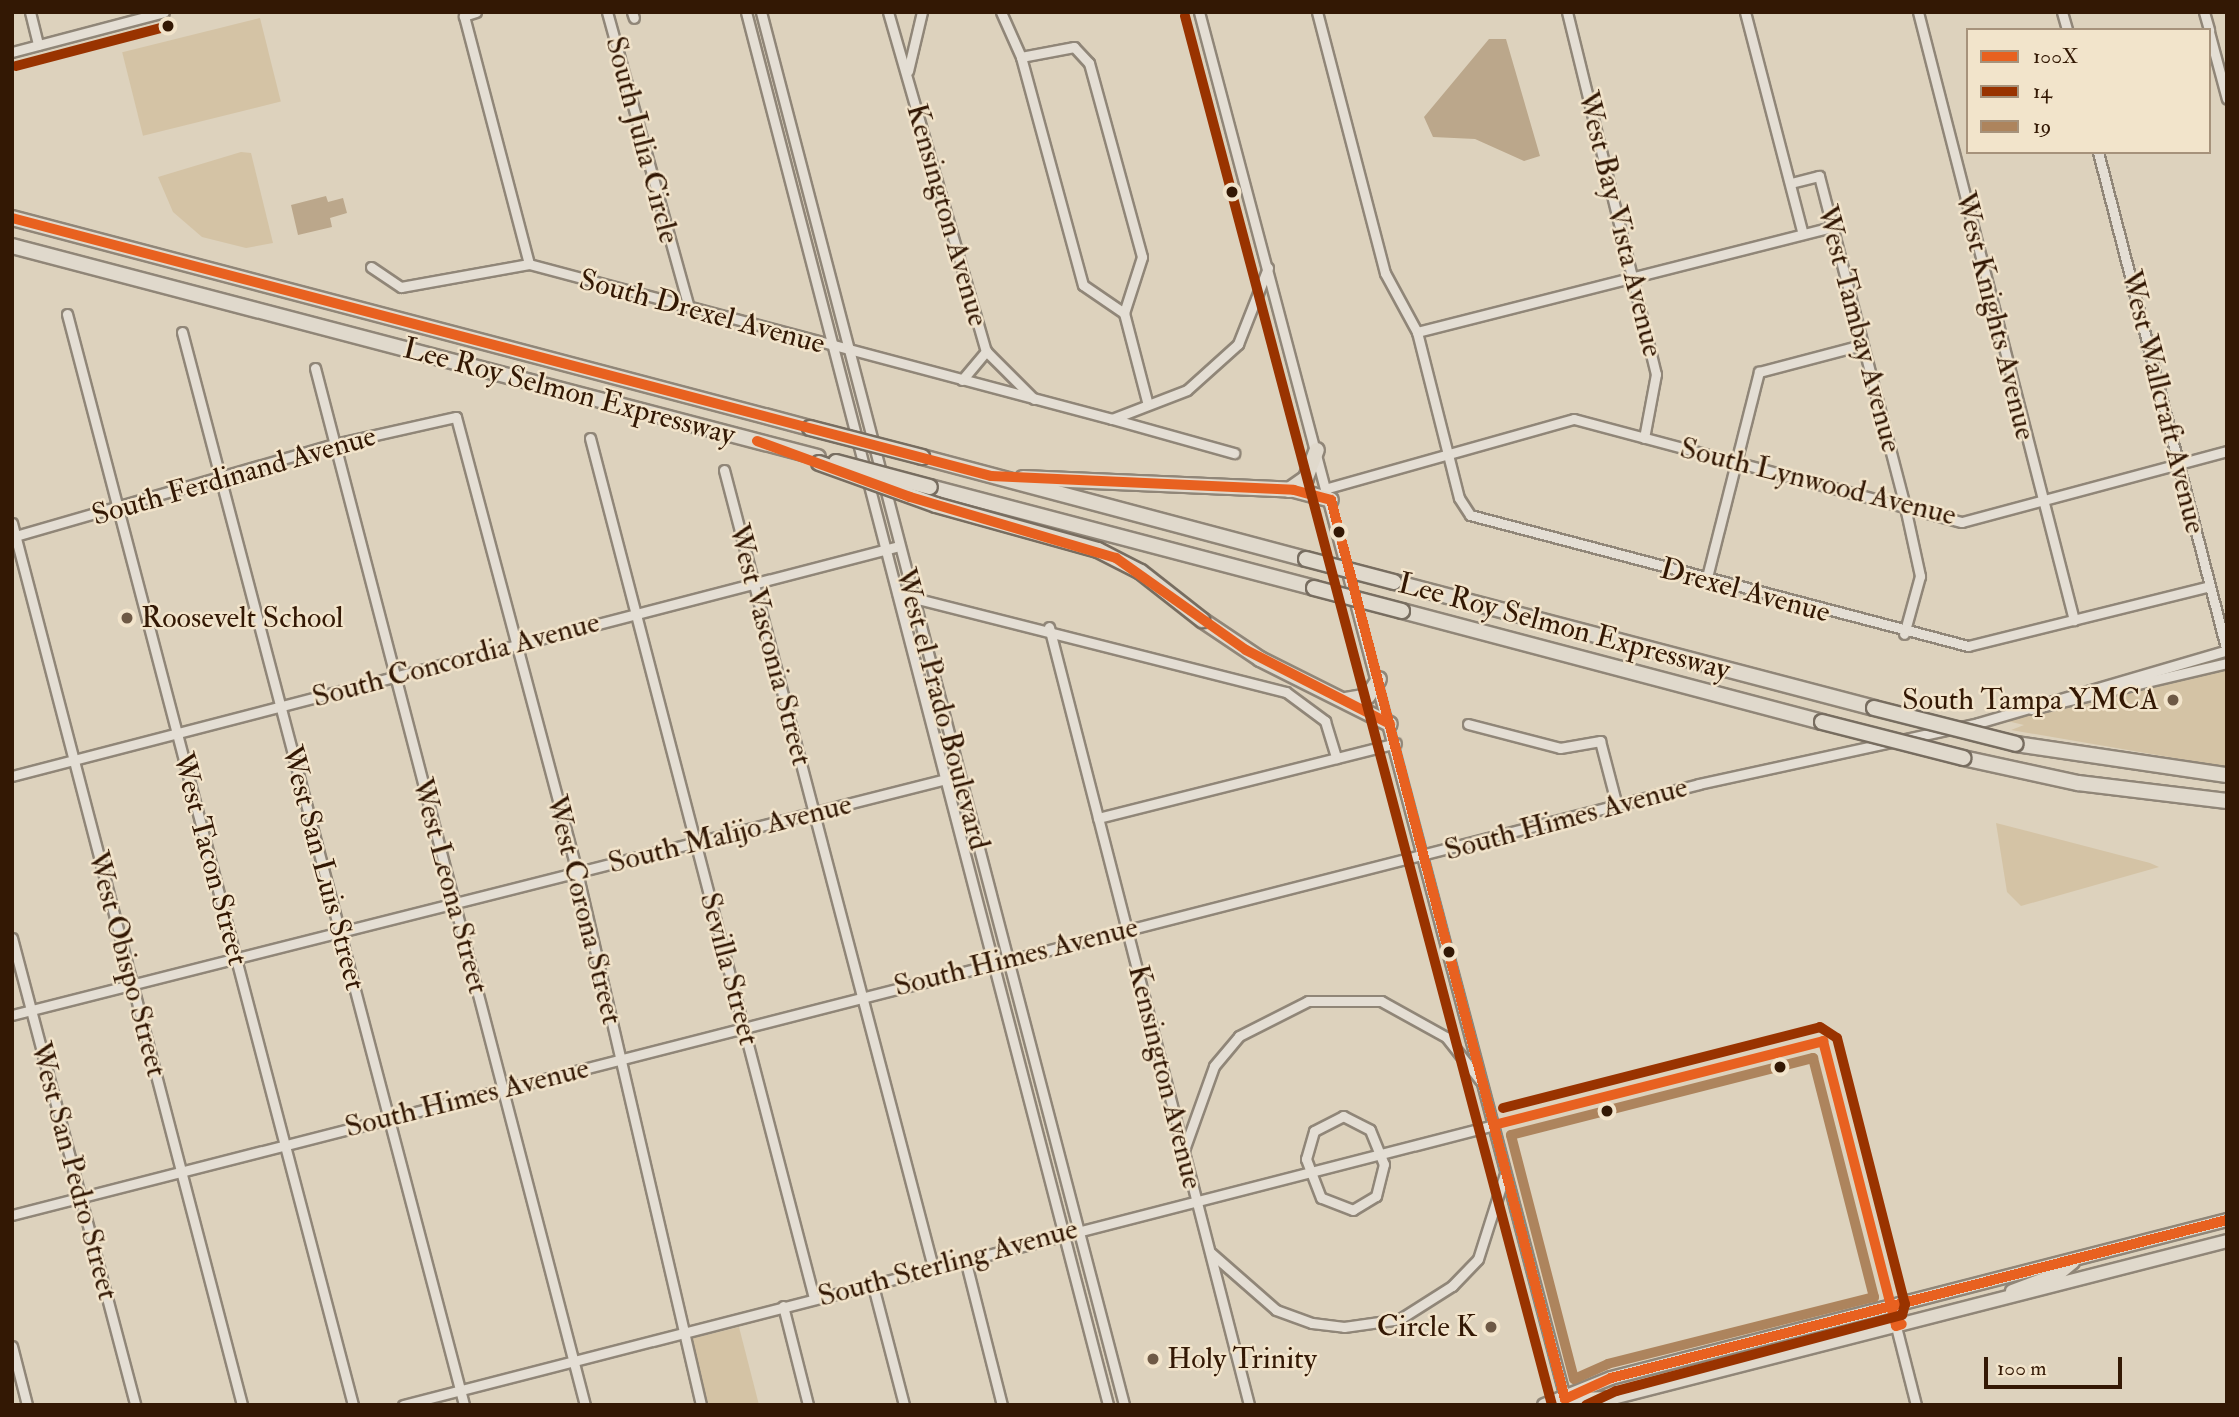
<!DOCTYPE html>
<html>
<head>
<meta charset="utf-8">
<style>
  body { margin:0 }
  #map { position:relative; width:2239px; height:1417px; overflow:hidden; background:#ddd2bd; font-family:"IM FELL Double Pica",serif }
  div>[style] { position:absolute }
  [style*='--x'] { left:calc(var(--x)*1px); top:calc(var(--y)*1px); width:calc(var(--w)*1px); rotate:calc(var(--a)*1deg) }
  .green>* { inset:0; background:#d4c3a5; transform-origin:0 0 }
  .water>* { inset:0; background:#bba78b }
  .roads { filter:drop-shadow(2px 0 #908678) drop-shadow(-2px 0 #908678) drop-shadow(0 2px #908678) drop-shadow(0 -2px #908678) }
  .minor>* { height:9px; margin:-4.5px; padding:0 4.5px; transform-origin:4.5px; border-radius:4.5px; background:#e4ded4 }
  .major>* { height:12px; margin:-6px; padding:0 6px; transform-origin:6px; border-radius:6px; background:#e0d9cc }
  .highway>* { height:14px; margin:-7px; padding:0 7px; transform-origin:7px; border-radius:7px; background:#e0d9cc }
  .bridges { filter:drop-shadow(2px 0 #776d60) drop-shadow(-2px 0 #776d60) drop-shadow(0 2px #776d60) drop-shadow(0 -2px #776d60) }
  .highway-bridge>* { height:14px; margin:-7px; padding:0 7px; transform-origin:7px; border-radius:7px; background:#e0d9cc }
  .bus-1>* { height:10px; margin:-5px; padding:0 5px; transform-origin:5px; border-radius:5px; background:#e86120 }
  .bus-2>* { height:10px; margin:-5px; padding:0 5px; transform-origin:5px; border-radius:5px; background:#930 }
  .bus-3>* { height:10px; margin:-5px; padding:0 5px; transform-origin:5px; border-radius:5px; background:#ad845d }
  .dots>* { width:19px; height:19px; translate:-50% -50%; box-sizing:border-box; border:4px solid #f2e4cb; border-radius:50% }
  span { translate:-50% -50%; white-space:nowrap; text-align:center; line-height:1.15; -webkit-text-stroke:5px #f2e4cb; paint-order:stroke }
  .street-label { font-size:30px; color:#331804 }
  .poi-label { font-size:30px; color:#331804 }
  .left { translate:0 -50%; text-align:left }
  .right { translate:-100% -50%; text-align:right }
  .frame { position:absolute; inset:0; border:14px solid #331804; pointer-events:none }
  .legend { position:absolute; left:1966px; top:28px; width:245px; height:126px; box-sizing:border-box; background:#f2e4cb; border:2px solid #a6927b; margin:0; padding:9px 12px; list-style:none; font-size:21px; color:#331804 }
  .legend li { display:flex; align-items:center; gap:14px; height:35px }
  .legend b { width:35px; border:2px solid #a6927b }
  .scale { position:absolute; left:1984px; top:1357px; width:138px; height:32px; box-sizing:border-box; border:4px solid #331804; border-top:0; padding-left:9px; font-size:21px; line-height:24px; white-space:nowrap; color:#331804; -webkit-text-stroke:5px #f2e4cb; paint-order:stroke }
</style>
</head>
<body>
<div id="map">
  <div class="green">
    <div style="left:260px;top:18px;width:86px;height:142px;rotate:76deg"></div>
    <div style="clip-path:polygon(241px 152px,251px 153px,273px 243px,246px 248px,202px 237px,173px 212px,158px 177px)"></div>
    <div style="clip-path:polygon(2227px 668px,2227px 767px,2011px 730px,2024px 725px,2003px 720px)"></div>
    <div style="clip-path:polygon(1996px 823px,2150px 863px,2159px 867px,2021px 906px,2007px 892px)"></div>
    <div style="clip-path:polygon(739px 1327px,759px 1405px,707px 1405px,690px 1339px)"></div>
  </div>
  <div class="water">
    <div style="clip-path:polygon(1489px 39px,1506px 39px,1540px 156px,1524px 161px,1475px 139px,1433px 137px,1424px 117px)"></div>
    <div style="clip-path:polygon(326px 196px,328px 202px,343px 198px,347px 213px,330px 218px,332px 227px,298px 235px,291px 205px)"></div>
  </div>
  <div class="roads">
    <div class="minor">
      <div style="--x:30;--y:12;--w:34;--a:76"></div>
      <div style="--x:476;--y:12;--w:13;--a:162"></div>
      <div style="--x:464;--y:16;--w:256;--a:75.3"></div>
      <div style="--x:607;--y:12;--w:306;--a:74.5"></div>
      <div style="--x:632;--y:12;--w:6;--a:72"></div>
      <div style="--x:746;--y:12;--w:1439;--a:75.43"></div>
      <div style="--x:761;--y:12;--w:1440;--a:75.39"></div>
      <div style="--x:888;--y:12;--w:353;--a:73.9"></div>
      <div style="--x:986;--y:351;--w:68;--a:45"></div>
      <div style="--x:1001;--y:12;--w:49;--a:66"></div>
      <div style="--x:1021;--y:57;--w:236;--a:74.8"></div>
      <div style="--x:1083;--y:285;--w:50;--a:34.3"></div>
      <div style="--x:1199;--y:12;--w:1441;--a:75.2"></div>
      <div style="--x:1317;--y:12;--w:270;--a:75.4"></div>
      <div style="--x:1385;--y:273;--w:67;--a:61.5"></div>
      <div style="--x:1417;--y:332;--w:171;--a:75.8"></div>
      <div style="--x:1459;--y:498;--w:20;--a:57"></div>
      <div style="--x:1470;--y:515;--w:515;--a:14.74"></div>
      <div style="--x:1968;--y:646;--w:249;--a:-13.9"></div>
      <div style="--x:1567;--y:12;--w:373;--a:76.2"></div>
      <div style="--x:1656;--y:374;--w:65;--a:100.6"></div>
      <div style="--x:1745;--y:12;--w:229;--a:75.4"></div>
      <div style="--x:1918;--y:12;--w:628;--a:75.61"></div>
      <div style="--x:2062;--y:12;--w:19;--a:74"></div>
      <div style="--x:2204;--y:12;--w:19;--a:74"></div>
      <div style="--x:2209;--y:32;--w:69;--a:75"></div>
      <div style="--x:12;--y:52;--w:157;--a:-14.7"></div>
      <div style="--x:1021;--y:57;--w:54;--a:-10.7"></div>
      <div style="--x:1074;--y:47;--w:22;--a:47"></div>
      <div style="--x:1089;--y:63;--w:201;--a:74.7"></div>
      <div style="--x:1142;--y:257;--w:59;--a:107.8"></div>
      <div style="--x:908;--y:71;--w:61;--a:-76.7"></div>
      <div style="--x:2098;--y:152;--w:516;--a:75.53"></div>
      <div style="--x:1791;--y:183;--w:29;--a:-14"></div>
      <div style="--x:1819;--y:176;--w:342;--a:75.4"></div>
      <div style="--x:1905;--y:507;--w:71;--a:77.7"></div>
      <div style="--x:1920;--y:576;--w:60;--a:105.4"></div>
      <div style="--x:371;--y:267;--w:36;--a:34"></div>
      <div style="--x:401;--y:287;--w:130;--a:-10.2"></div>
      <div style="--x:529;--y:264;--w:603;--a:14.89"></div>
      <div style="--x:1112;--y:419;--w:80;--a:-21.1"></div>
      <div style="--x:1187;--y:390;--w:69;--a:-42"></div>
      <div style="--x:1238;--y:344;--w:82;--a:-68.5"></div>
      <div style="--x:1124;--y:313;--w:91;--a:75.4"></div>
      <div style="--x:67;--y:314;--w:1128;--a:75.31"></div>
      <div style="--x:182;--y:332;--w:1109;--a:75.27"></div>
      <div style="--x:1417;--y:332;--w:428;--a:-14.2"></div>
      <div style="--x:315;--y:368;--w:1072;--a:75.41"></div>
      <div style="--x:962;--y:380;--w:38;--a:-50"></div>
      <div style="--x:1112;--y:419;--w:127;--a:15.6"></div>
      <div style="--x:590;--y:438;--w:889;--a:75.4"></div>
      <div style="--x:724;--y:470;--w:824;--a:75.31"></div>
      <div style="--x:1328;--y:488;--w:255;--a:-15.7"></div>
      <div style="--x:1574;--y:419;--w:401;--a:14.9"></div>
      <div style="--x:1962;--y:522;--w:274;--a:-15"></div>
      <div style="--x:12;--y:523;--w:911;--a:75.38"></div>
      <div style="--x:12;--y:537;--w:336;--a:-16.1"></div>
      <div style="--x:335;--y:444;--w:124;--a:-12.6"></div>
      <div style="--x:456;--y:417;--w:471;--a:75.1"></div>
      <div style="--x:577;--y:872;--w:547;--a:76.9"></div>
      <div style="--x:1706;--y:581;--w:216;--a:-75.8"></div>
      <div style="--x:1759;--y:372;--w:106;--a:-14.7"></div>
      <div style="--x:898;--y:594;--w:400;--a:14.2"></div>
      <div style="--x:1286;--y:692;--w:49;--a:36.6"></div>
      <div style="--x:1325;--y:721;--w:39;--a:73"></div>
      <div style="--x:1049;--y:627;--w:803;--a:75.58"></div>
      <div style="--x:2031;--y:709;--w:201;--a:-13.2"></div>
      <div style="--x:1468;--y:724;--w:95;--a:14.6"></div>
      <div style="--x:1560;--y:748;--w:41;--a:-9.9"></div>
      <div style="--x:1600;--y:741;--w:67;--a:75.3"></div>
      <div style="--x:12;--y:776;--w:916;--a:-14.54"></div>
      <div style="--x:1098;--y:818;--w:307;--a:-14.1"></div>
      <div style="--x:12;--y:938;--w:483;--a:75.2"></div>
      <div style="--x:12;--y:1015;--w:967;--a:-14.18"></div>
      <div style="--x:1343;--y:1116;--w:30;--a:27"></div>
      <div style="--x:1370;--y:1130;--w:37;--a:68"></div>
      <div style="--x:1384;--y:1164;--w:33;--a:104"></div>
      <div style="--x:1376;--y:1196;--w:27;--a:149"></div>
      <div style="--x:1353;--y:1210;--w:34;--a:-159"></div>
      <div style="--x:1321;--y:1198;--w:42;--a:-111"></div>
      <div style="--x:1306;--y:1159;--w:29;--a:-74"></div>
      <div style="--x:1314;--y:1131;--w:33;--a:-27"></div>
      <div style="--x:1184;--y:1150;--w:89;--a:-70.3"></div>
      <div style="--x:1214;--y:1066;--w:39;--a:-50"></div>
      <div style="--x:1239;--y:1036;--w:77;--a:-26.9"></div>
      <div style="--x:1308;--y:1001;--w:73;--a:0"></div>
      <div style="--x:1381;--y:1001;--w:74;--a:29"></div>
      <div style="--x:1446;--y:1037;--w:55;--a:51.7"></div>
      <div style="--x:12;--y:1215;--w:1741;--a:-14.33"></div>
      <div style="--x:1699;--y:784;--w:286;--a:-12.3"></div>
      <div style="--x:1978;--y:723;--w:259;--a:-16.3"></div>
      <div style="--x:1211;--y:1253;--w:86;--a:41.2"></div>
      <div style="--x:1276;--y:1310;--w:38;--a:20"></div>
      <div style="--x:1312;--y:1323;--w:32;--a:7"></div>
      <div style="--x:1344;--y:1327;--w:57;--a:-8.1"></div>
      <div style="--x:1400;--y:1319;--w:62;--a:-32.4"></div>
      <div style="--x:1452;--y:1286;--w:37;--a:-46"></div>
      <div style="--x:1478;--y:1259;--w:89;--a:-72.4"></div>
      <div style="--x:965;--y:1259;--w:151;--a:75.8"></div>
      <div style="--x:872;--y:1282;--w:127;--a:75.4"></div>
      <div style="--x:783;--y:1306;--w:102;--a:75.8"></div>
      <div style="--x:1891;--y:1307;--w:101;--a:75.7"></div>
      <div style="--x:12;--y:1346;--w:61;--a:75.7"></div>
      <div style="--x:403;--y:1405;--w:1126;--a:-14.39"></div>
    </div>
    <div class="major">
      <div style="--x:2012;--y:1291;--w:51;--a:-20.6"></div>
      <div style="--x:2060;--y:1273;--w:17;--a:-40"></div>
      <div style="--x:1573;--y:1399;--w:40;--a:-1.4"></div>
      <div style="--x:1613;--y:1398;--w:634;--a:-14.34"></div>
      <div style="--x:1544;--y:1405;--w:72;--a:-21.9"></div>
      <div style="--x:1611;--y:1378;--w:636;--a:-14.39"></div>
    </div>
    <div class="highway">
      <div style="--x:12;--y:218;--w:825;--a:14.74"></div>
      <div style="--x:12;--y:246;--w:833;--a:14.67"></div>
      <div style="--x:922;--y:457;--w:397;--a:14.9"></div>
      <div style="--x:1023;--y:478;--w:271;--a:2.5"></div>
      <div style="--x:1294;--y:490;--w:38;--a:15"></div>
      <div style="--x:930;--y:487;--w:397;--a:14.7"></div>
      <div style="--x:1289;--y:490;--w:21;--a:-35"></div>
      <div style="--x:1306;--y:478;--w:30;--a:-69"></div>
      <div style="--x:1394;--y:582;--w:496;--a:14.7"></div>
      <div style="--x:1402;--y:611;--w:434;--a:14.8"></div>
      <div style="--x:1202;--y:620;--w:70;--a:33.9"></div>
      <div style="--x:1260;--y:659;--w:145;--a:26.6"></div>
      <div style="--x:1346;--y:700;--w:22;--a:-10"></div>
      <div style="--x:1368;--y:696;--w:20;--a:-57"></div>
      <div style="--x:2016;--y:744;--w:213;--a:8.4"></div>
      <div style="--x:1963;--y:758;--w:118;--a:12.3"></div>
      <div style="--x:2078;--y:783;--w:150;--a:6.9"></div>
    </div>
  </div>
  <div class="bridges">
    <div class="highway-bridge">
      <div style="--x:810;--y:428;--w:116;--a:14.5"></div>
      <div style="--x:836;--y:462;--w:97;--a:14.9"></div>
      <div style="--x:819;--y:463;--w:124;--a:19.7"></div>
      <div style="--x:936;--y:505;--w:168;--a:15.5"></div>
      <div style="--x:1098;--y:550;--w:48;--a:27.1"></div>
      <div style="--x:1141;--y:572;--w:78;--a:38.2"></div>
      <div style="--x:1306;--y:559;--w:91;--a:14.6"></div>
      <div style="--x:1314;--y:588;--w:91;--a:14.6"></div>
      <div style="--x:1874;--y:708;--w:146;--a:14.2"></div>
      <div style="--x:1822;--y:722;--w:146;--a:14.3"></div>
    </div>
  </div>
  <div class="bus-1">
    <div style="--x:12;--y:218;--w:1012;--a:14.76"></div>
    <div style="--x:991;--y:476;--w:303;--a:2.6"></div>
    <div style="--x:1294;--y:490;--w:38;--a:15"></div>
    <div style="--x:1331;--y:500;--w:929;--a:75.41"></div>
    <div style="--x:1565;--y:1399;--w:51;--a:-24.5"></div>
    <div style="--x:1611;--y:1378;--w:636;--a:-14.39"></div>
    <div style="--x:757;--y:441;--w:163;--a:20.1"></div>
    <div style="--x:910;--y:497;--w:215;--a:16.5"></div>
    <div style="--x:1116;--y:558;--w:159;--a:35.3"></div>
    <div style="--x:1246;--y:650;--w:162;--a:27.2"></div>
    <div style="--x:1494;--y:1125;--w:340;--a:-14.3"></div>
    <div style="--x:1823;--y:1041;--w:294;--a:75.6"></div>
    <div style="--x:1896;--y:1326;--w:6;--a:-18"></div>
  </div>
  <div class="bus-2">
    <div style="--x:1185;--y:16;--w:1437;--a:75.2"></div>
    <div style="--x:16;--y:66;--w:157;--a:-14.7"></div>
    <div style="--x:1503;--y:1108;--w:327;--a:-14.3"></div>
    <div style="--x:1820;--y:1027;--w:20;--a:33"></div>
    <div style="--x:1837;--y:1038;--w:275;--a:75.7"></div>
    <div style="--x:1905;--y:1304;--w:11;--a:105"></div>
    <div style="--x:1902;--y:1315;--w:296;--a:165.1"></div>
    <div style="--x:1616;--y:1391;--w:33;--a:155"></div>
  </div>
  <div class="bus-3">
    <div style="--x:1813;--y:1058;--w:247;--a:75.7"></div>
    <div style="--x:1874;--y:1297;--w:274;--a:165.9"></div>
    <div style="--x:1608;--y:1364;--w:37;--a:156"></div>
    <div style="--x:1574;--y:1379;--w:252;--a:-104.5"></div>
    <div style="--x:1511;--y:1135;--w:312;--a:-14.3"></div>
  </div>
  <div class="dots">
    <div style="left:168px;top:26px;background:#331804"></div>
    <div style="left:1232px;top:192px;background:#331804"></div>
    <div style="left:1339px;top:532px;background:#331804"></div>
    <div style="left:127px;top:618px;background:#6e5945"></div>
    <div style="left:2173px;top:700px;background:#6e5945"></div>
    <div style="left:1449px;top:952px;background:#331804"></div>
    <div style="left:1780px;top:1067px;background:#331804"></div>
    <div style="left:1607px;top:1111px;background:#331804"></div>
    <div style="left:1491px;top:1327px;background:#6e5945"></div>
    <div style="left:1153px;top:1359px;background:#6e5945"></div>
  </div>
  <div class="street-label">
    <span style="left:642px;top:140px;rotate:75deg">South Julia Circle</span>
    <span style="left:947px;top:215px;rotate:74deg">Kensington Avenue</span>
    <span style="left:1620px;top:224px;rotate:76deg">West Bay Vista Avenue</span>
    <span style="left:702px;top:312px;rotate:15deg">South Drexel Avenue</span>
    <span style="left:1995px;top:316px;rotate:76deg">West Knights Avenue</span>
    <span style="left:1859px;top:329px;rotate:75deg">West Tambay Avenue</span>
    <span style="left:569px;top:392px;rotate:15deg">Lee Roy Selmon Expressway</span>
    <span style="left:2163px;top:402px;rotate:76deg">West Wallcraft Avenue</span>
    <span style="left:234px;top:476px;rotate:-16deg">South Ferdinand Avenue</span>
    <span style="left:1818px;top:482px;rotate:14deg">South Lynwood Avenue</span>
    <span style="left:1745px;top:591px;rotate:15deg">Drexel Avenue</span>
    <span style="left:1564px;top:627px;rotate:15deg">Lee Roy Selmon Expressway</span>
    <span style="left:770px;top:645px;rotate:75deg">West Vasconia Street</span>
    <span style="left:456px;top:660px;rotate:-15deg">South Concordia Avenue</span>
    <span style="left:942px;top:709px;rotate:75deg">West el Prado Boulevard</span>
    <span style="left:1566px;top:819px;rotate:-15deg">South Himes Avenue</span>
    <span style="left:730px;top:834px;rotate:-14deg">South Malijo Avenue</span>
    <span style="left:210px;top:859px;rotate:75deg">West Tacon Street</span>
    <span style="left:323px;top:868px;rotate:75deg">West San Luis Street</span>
    <span style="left:450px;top:886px;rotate:75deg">West Leona Street</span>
    <span style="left:584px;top:910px;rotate:76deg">West Corona Street</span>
    <span style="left:1016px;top:957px;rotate:-14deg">South Himes Avenue</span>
    <span style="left:127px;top:964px;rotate:75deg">West Obispo Street</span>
    <span style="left:729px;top:969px;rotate:75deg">Sevilla Street</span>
    <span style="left:1165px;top:1077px;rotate:76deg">Kensington Avenue</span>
    <span style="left:467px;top:1098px;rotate:-14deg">South Himes Avenue</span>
    <span style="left:74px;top:1171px;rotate:75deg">West San Pedro Street</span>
    <span style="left:948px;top:1263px;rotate:-15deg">South Sterling Avenue</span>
  </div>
  <div class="poi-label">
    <span class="left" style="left:141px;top:618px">Roosevelt School</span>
    <span class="right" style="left:2159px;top:700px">South Tampa YMCA</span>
    <span class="right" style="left:1477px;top:1327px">Circle K</span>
    <span class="left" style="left:1167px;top:1359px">Holy Trinity</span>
  </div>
  <div class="frame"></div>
  <ul class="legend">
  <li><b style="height:9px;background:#e86120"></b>100X</li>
  <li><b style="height:9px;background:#930"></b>14</li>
  <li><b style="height:9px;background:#ad845d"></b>19</li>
  </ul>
  <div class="scale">100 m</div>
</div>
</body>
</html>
